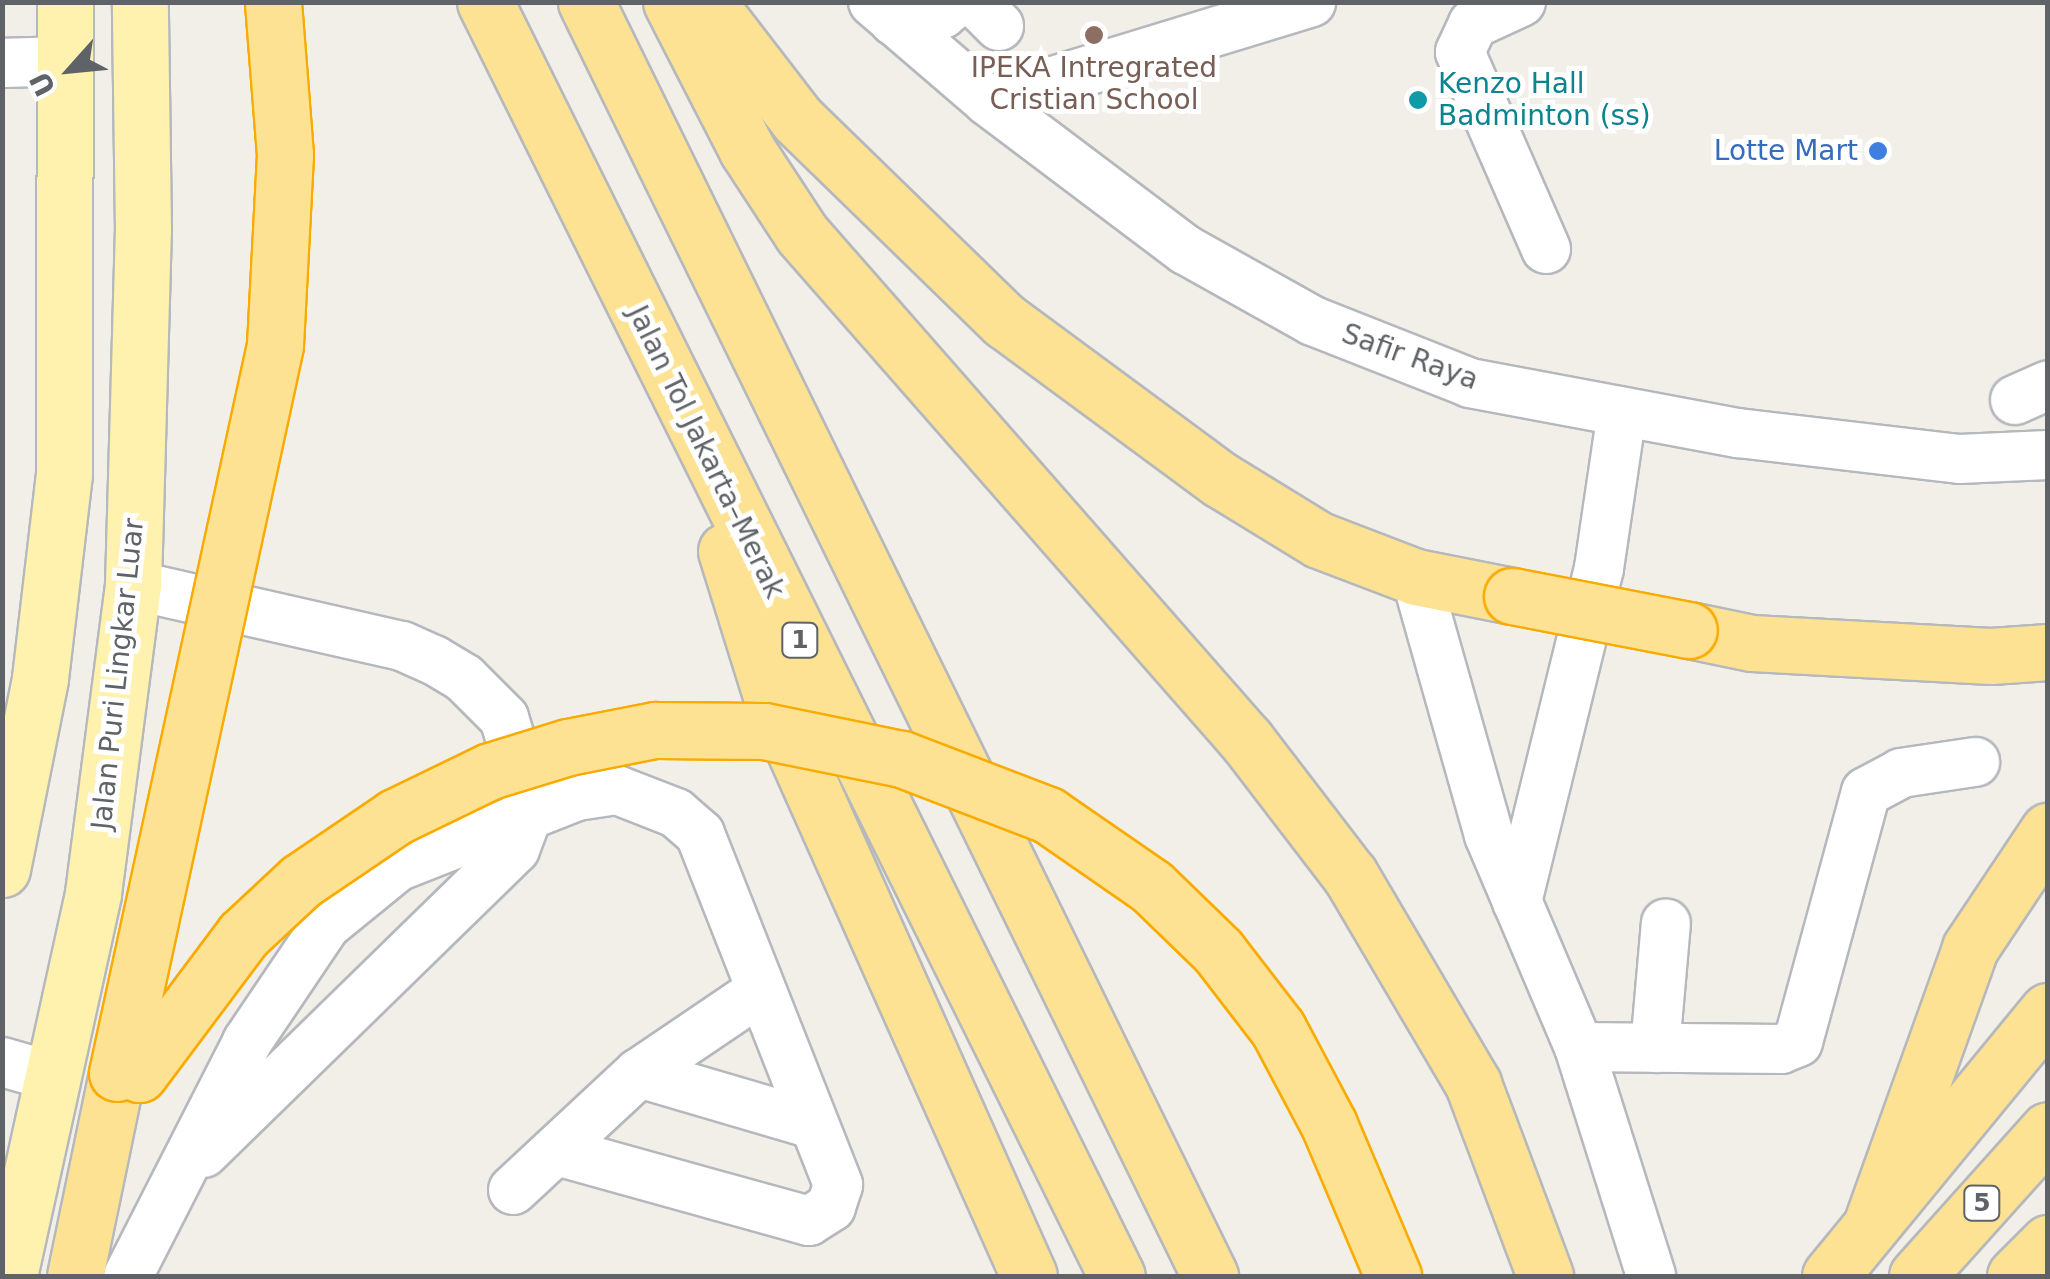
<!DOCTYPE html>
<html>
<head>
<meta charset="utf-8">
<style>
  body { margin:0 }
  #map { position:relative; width:2050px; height:1279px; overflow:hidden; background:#f1efe8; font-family:"DejaVu Sans",sans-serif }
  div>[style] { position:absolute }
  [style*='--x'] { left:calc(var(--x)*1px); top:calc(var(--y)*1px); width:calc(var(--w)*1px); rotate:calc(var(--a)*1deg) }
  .roads { filter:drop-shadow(2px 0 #b5b8bc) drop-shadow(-2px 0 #b5b8bc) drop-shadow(0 2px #b5b8bc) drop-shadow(0 -2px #b5b8bc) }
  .minor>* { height:48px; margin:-24px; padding:0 24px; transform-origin:24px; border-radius:24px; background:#fff }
  .major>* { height:55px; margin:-27.5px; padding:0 27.5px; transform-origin:27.5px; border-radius:27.5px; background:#fff2af }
  .highway>* { height:55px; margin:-27.5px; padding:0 27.5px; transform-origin:27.5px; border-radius:27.5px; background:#fde293 }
  .bridges { filter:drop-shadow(2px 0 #f9ab00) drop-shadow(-2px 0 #f9ab00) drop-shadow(0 2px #f9ab00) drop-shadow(0 -2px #f9ab00) }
  .highway-bridge>* { height:55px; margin:-27.5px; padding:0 27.5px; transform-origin:27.5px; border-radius:27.5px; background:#fde293 }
  .dots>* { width:28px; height:28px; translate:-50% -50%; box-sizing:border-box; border:5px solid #fff; border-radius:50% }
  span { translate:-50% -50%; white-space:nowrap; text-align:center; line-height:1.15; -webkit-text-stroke:10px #fff; paint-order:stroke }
  .shield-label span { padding:2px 8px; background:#fff; border:2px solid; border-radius:8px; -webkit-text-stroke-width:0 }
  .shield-label { font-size:25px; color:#5f6368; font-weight:700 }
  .education-label { font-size:28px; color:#785e54 }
  .culture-label { font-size:28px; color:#0d838f }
  .left { translate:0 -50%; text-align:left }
  .shop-label { font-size:28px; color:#366cbe }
  .right { translate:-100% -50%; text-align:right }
  .street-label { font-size:28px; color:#5f6368 }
  .frame { position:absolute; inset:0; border:5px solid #5f6368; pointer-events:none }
  .north { position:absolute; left:20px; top:20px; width:100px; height:100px; -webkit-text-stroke:8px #fff; paint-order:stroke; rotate:243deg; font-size:28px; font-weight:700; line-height:40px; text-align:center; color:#5f6368 }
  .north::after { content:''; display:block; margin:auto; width:35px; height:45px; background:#5f6368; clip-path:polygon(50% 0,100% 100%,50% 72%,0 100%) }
</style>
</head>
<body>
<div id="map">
  <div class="roads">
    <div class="minor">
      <div style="--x:873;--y:2;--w:152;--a:40.7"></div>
      <div style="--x:988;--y:101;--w:248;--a:37"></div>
      <div style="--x:1186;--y:250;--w:145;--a:29.2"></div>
      <div style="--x:1313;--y:321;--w:169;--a:21.5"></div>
      <div style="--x:1470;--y:383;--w:273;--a:10.6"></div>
      <div style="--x:1738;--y:433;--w:223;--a:6.7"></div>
      <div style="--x:1959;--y:459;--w:89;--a:-2.6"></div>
      <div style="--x:975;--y:2;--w:34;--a:45"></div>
      <div style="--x:1521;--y:2;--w:53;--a:155.4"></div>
      <div style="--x:1473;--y:24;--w:31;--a:115"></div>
      <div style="--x:1460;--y:52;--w:215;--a:66.4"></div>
      <div style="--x:894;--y:21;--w:49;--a:-8.3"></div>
      <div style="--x:942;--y:14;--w:19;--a:-39"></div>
      <div style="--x:2;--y:63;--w:64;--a:-1.8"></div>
      <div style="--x:988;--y:101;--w:338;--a:-17"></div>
      <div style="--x:2015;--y:400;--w:36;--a:-24"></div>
      <div style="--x:1416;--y:577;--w:268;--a:74.2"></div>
      <div style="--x:1489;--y:835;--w:230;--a:67"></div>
      <div style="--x:1579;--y:1047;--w:240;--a:72.5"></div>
      <div style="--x:133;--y:585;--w:276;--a:12.8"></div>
      <div style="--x:402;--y:646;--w:35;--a:24"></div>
      <div style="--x:434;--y:660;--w:35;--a:31"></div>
      <div style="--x:464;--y:678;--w:57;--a:45"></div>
      <div style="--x:504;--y:718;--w:74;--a:72.8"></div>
      <div style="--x:526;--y:789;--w:26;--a:86"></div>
      <div style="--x:528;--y:815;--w:36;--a:111"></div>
      <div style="--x:515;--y:849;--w:435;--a:135.7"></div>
      <div style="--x:1517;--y:902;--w:344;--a:-76.2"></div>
      <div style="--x:1599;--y:568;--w:158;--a:-81.6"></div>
      <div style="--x:1579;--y:1047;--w:202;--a:0.6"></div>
      <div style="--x:1781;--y:1049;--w:18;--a:-22"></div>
      <div style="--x:1798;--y:1042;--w:259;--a:-74.8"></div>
      <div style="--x:1866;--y:792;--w:40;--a:-28"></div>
      <div style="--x:1901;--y:773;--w:75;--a:-8.5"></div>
      <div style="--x:1655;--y:1048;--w:125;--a:-85"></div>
      <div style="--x:2;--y:1062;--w:54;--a:16.1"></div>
      <div style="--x:639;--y:1073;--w:180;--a:16.4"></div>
      <div style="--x:513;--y:1190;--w:172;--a:-42.9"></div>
      <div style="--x:639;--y:1073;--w:143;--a:-34.1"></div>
      <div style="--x:128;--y:1276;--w:263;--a:-63"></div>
      <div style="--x:247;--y:1042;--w:141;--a:-56"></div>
      <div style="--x:326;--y:925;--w:92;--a:-39.2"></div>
      <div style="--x:397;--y:867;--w:193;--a:-21.5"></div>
      <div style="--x:577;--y:796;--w:40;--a:-8.5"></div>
      <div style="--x:617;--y:790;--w:63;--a:21.3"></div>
      <div style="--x:676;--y:813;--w:32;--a:41"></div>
      <div style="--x:700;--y:834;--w:377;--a:68.5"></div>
      <div style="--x:838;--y:1185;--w:23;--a:108"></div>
      <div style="--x:831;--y:1207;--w:26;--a:148"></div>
      <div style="--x:809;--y:1221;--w:263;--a:-164.5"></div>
    </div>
    <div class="major">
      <div style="--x:2;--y:869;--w:195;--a:-78.7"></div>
      <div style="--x:40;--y:678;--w:205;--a:-83.3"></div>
      <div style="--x:64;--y:474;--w:472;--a:-89.9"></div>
      <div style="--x:9;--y:1276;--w:392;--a:-77.6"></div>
      <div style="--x:93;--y:893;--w:311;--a:-82.6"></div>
      <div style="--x:133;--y:585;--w:355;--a:-88.4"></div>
      <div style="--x:143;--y:230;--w:228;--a:-90.8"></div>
    </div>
    <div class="highway">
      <div style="--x:485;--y:2;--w:1422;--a:63.62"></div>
      <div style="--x:586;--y:2;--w:1419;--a:63.9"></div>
      <div style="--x:671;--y:2;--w:166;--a:62.8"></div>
      <div style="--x:747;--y:150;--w:100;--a:56.8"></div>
      <div style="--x:802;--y:234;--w:675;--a:48.73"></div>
      <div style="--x:1247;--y:741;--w:169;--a:52.5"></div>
      <div style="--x:1350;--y:875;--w:243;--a:59.5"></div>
      <div style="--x:1473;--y:1084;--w:205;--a:69.4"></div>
      <div style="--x:707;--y:2;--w:148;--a:52.4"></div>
      <div style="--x:797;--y:119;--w:290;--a:44.2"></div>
      <div style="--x:1005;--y:321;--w:268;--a:36.4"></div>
      <div style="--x:1221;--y:480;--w:115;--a:31.5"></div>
      <div style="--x:1319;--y:540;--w:104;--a:20.9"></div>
      <div style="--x:1416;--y:577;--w:98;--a:11.2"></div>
      <div style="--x:726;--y:551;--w:158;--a:72.7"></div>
      <div style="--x:773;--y:702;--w:628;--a:65.96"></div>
      <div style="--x:1689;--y:630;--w:64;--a:11.7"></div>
      <div style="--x:1752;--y:643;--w:239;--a:3.1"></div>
      <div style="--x:1991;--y:656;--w:57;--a:-4"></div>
      <div style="--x:1871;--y:1225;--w:294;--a:-70.3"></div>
      <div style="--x:1970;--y:948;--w:141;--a:-56.3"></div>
      <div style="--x:75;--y:1276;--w:207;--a:-78.3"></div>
      <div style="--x:1830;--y:1276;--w:343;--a:-50.6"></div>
      <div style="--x:1917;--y:1276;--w:196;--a:-48.1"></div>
      <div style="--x:2015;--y:1276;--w:47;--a:-45"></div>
    </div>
  </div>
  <div class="bridges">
    <div class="highway-bridge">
      <div style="--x:1512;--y:596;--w:180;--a:10.9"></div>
      <div style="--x:117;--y:1073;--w:745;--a:-77.75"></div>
      <div style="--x:275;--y:345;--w:190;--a:-87"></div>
      <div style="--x:285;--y:155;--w:152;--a:-94.5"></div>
      <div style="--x:139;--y:1074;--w:174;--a:-53.2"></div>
      <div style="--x:243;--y:935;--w:79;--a:-43"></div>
      <div style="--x:301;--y:881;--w:114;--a:-34.2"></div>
      <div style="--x:395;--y:817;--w:106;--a:-25.8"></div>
      <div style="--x:490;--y:771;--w:82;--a:-17.1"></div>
      <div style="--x:568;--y:747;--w:89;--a:-11.1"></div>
      <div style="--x:655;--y:730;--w:109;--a:0.5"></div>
      <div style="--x:764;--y:731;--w:141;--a:11.5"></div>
      <div style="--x:902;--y:759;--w:156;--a:21"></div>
      <div style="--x:1048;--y:815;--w:126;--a:34.7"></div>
      <div style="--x:1152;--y:887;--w:92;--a:44.1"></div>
      <div style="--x:1218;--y:951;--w:98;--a:52.4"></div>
      <div style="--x:1278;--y:1029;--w:109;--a:62"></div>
      <div style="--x:1329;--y:1125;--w:164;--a:67"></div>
    </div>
  </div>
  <div class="dots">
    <div style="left:1094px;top:35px;background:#8d6e63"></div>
    <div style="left:1418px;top:100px;background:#0f9aa8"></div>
    <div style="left:1878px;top:151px;background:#3f7fe0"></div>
  </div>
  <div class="shield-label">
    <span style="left:800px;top:640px">1</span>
    <span style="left:1982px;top:1203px">5</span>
  </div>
  <div class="education-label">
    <span style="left:1094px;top:84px">IPEKA Intregrated<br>Cristian School</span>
  </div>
  <div class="culture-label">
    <span class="left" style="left:1438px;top:100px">Kenzo Hall<br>Badminton (ss)</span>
  </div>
  <div class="shop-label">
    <span class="right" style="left:1858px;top:151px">Lotte Mart</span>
  </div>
  <div class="street-label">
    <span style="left:1410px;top:357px;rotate:20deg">Safir Raya</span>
    <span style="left:706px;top:452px;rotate:64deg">Jalan Tol Jakarta–Merak</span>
    <span style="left:118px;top:674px;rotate:-84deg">Jalan Puri Lingkar Luar</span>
  </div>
  <div class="frame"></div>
  <div class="north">U</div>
</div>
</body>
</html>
